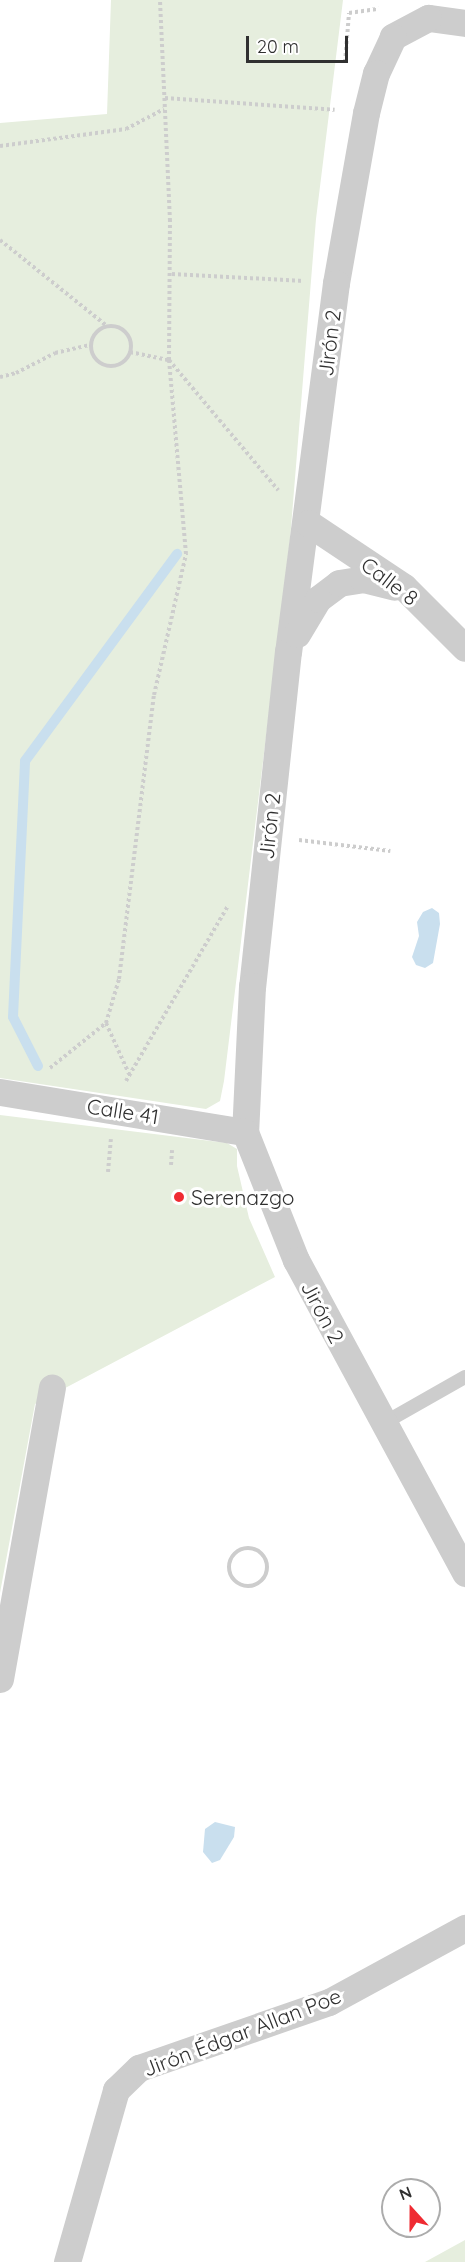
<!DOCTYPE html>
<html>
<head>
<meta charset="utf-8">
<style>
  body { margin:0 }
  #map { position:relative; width:465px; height:2262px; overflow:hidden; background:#fff; font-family:Quicksand,sans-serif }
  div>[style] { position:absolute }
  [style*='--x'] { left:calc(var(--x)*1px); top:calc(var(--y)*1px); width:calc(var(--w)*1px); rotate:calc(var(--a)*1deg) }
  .green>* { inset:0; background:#e6eede }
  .water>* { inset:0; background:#c9dfee }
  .stream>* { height:10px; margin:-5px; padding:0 5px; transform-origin:5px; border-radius:5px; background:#c9dfee }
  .path>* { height:4px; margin-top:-2px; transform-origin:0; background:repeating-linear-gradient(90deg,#cdcdcd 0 3px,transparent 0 6px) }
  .path>.ring { margin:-2px; padding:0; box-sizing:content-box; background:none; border:4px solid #cdcdcd; border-radius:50% }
  .lane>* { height:14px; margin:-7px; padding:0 7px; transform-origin:7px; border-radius:7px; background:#cdcdcd }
  .street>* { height:27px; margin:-13.5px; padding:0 13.5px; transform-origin:13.5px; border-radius:13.5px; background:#cdcdcd }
  .dots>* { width:16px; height:16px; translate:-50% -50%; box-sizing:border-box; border:3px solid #fff; border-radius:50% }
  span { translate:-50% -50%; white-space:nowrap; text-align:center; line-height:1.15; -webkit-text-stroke:6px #fff; paint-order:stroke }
  .street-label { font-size:21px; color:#303030 }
  .poi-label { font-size:21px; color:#303030 }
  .left { translate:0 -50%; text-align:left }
  .north { position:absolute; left:381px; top:2178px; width:60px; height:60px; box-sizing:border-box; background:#fff; border:2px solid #acacac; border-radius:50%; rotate:339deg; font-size:16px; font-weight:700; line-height:24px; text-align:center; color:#303030 }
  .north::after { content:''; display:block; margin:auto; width:21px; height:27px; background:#ef2b32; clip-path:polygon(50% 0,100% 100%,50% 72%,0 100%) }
  .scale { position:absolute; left:246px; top:36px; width:102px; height:27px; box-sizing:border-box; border:3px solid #303030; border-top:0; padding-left:8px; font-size:18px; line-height:21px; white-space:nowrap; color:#303030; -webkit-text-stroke:4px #fff; paint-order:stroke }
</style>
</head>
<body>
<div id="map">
  <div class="green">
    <div style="clip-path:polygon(111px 0,343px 0,316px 219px,290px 540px,224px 1081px,220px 1101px,206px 1109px,0 1078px,0 123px,107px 114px)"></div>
    <div style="clip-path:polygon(0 1115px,227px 1143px,237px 1149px,237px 1166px,249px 1218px,275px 1277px,35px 1404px,0 1593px)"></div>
    <div style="clip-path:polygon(465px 2240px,465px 2262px,425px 2262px)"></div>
  </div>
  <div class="water">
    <div style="clip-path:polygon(432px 908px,439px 913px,440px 924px,433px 963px,425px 968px,416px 965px,412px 957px,419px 936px,417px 922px,423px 912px)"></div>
    <div style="clip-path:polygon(215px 1822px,235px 1827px,234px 1837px,220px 1860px,212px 1863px,203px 1852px,205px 1829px)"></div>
  </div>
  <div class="stream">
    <div style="--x:38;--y:1066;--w:55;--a:-117"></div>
    <div style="--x:13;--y:1017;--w:256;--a:-87.3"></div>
    <div style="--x:25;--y:761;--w:257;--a:-53.7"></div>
  </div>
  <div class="path">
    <div style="--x:345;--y:62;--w:49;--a:-85.3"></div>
    <div style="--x:349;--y:13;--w:30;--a:-8"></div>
    <div style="--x:165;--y:98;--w:170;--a:4"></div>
    <div style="--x:0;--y:146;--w:127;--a:-7.7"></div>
    <div style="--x:126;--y:129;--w:43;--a:-27.8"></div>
    <div style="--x:0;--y:240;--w:137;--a:38.8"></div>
    <div style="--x:172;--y:274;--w:132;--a:3"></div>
    <div class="ring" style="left:91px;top:326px;width:36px;height:36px"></div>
    <div style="--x:130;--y:352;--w:40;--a:12"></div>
    <div style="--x:169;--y:360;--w:170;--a:50"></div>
    <div style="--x:0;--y:377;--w:16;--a:-14"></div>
    <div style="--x:16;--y:373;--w:44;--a:-27.1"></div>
    <div style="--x:55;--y:353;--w:36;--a:-13"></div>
    <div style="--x:299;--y:840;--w:92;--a:6.9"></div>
    <div style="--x:106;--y:1023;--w:56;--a:65.7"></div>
    <div style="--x:50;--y:1068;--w:72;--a:-38.8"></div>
    <div style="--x:106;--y:1023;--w:46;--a:-73.5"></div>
    <div style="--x:119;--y:979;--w:286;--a:-83"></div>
    <div style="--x:154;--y:695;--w:145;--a:-77.2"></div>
    <div style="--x:186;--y:554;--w:195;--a:-95"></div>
    <div style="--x:169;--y:360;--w:139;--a:-89.6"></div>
    <div style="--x:170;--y:221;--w:221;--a:-92.6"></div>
    <div style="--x:126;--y:1081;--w:203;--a:-59.8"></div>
    <div style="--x:171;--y:1165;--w:15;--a:-86"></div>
    <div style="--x:108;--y:1172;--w:33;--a:-85"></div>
    <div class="ring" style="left:229px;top:1548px;width:34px;height:34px"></div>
  </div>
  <div class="lane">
    <div style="--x:384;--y:1423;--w:93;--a:-29.6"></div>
  </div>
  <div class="street">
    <div style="--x:465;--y:23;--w:37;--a:-172"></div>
    <div style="--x:428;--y:18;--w:40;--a:152"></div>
    <div style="--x:393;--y:37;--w:40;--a:115"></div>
    <div style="--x:376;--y:73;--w:41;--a:104"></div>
    <div style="--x:366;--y:113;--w:173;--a:100"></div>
    <div style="--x:336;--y:283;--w:371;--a:97.4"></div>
    <div style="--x:288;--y:651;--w:337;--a:96.1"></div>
    <div style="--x:252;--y:986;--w:146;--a:92.7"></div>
    <div style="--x:245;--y:1132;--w:138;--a:68.3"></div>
    <div style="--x:296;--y:1260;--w:356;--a:61.6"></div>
    <div style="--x:308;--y:523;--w:115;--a:33.7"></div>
    <div style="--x:404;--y:587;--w:86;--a:45"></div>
    <div style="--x:297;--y:634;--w:41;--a:-59"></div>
    <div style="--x:318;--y:599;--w:26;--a:-37"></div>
    <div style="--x:339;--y:583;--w:24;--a:-9"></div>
    <div style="--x:363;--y:579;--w:32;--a:14"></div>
    <div style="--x:0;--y:1092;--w:248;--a:9.3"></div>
    <div style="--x:0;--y:1679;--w:296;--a:-79.9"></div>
    <div style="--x:67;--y:2262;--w:179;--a:-74.1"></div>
    <div style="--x:116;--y:2090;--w:32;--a:-44"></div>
    <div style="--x:139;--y:2068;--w:201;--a:-19.2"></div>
    <div style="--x:329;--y:2002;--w:155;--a:-28.6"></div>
  </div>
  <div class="dots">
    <div style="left:179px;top:1197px;background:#ef2b32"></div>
  </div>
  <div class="street-label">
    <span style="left:329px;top:343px;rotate:-83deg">Jirón 2</span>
    <span style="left:390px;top:581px;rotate:37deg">Calle 8</span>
    <span style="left:269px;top:826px;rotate:-84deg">Jirón 2</span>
    <span style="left:123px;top:1111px;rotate:9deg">Calle 41</span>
    <span style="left:323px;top:1312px;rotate:62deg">Jirón 2</span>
    <span style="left:242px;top:2032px;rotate:-21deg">Jirón Édgar Allan Poe</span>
  </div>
  <div class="poi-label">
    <span class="left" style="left:191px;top:1197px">Serenazgo</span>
  </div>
  <div class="north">N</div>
  <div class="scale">20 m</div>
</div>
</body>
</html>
